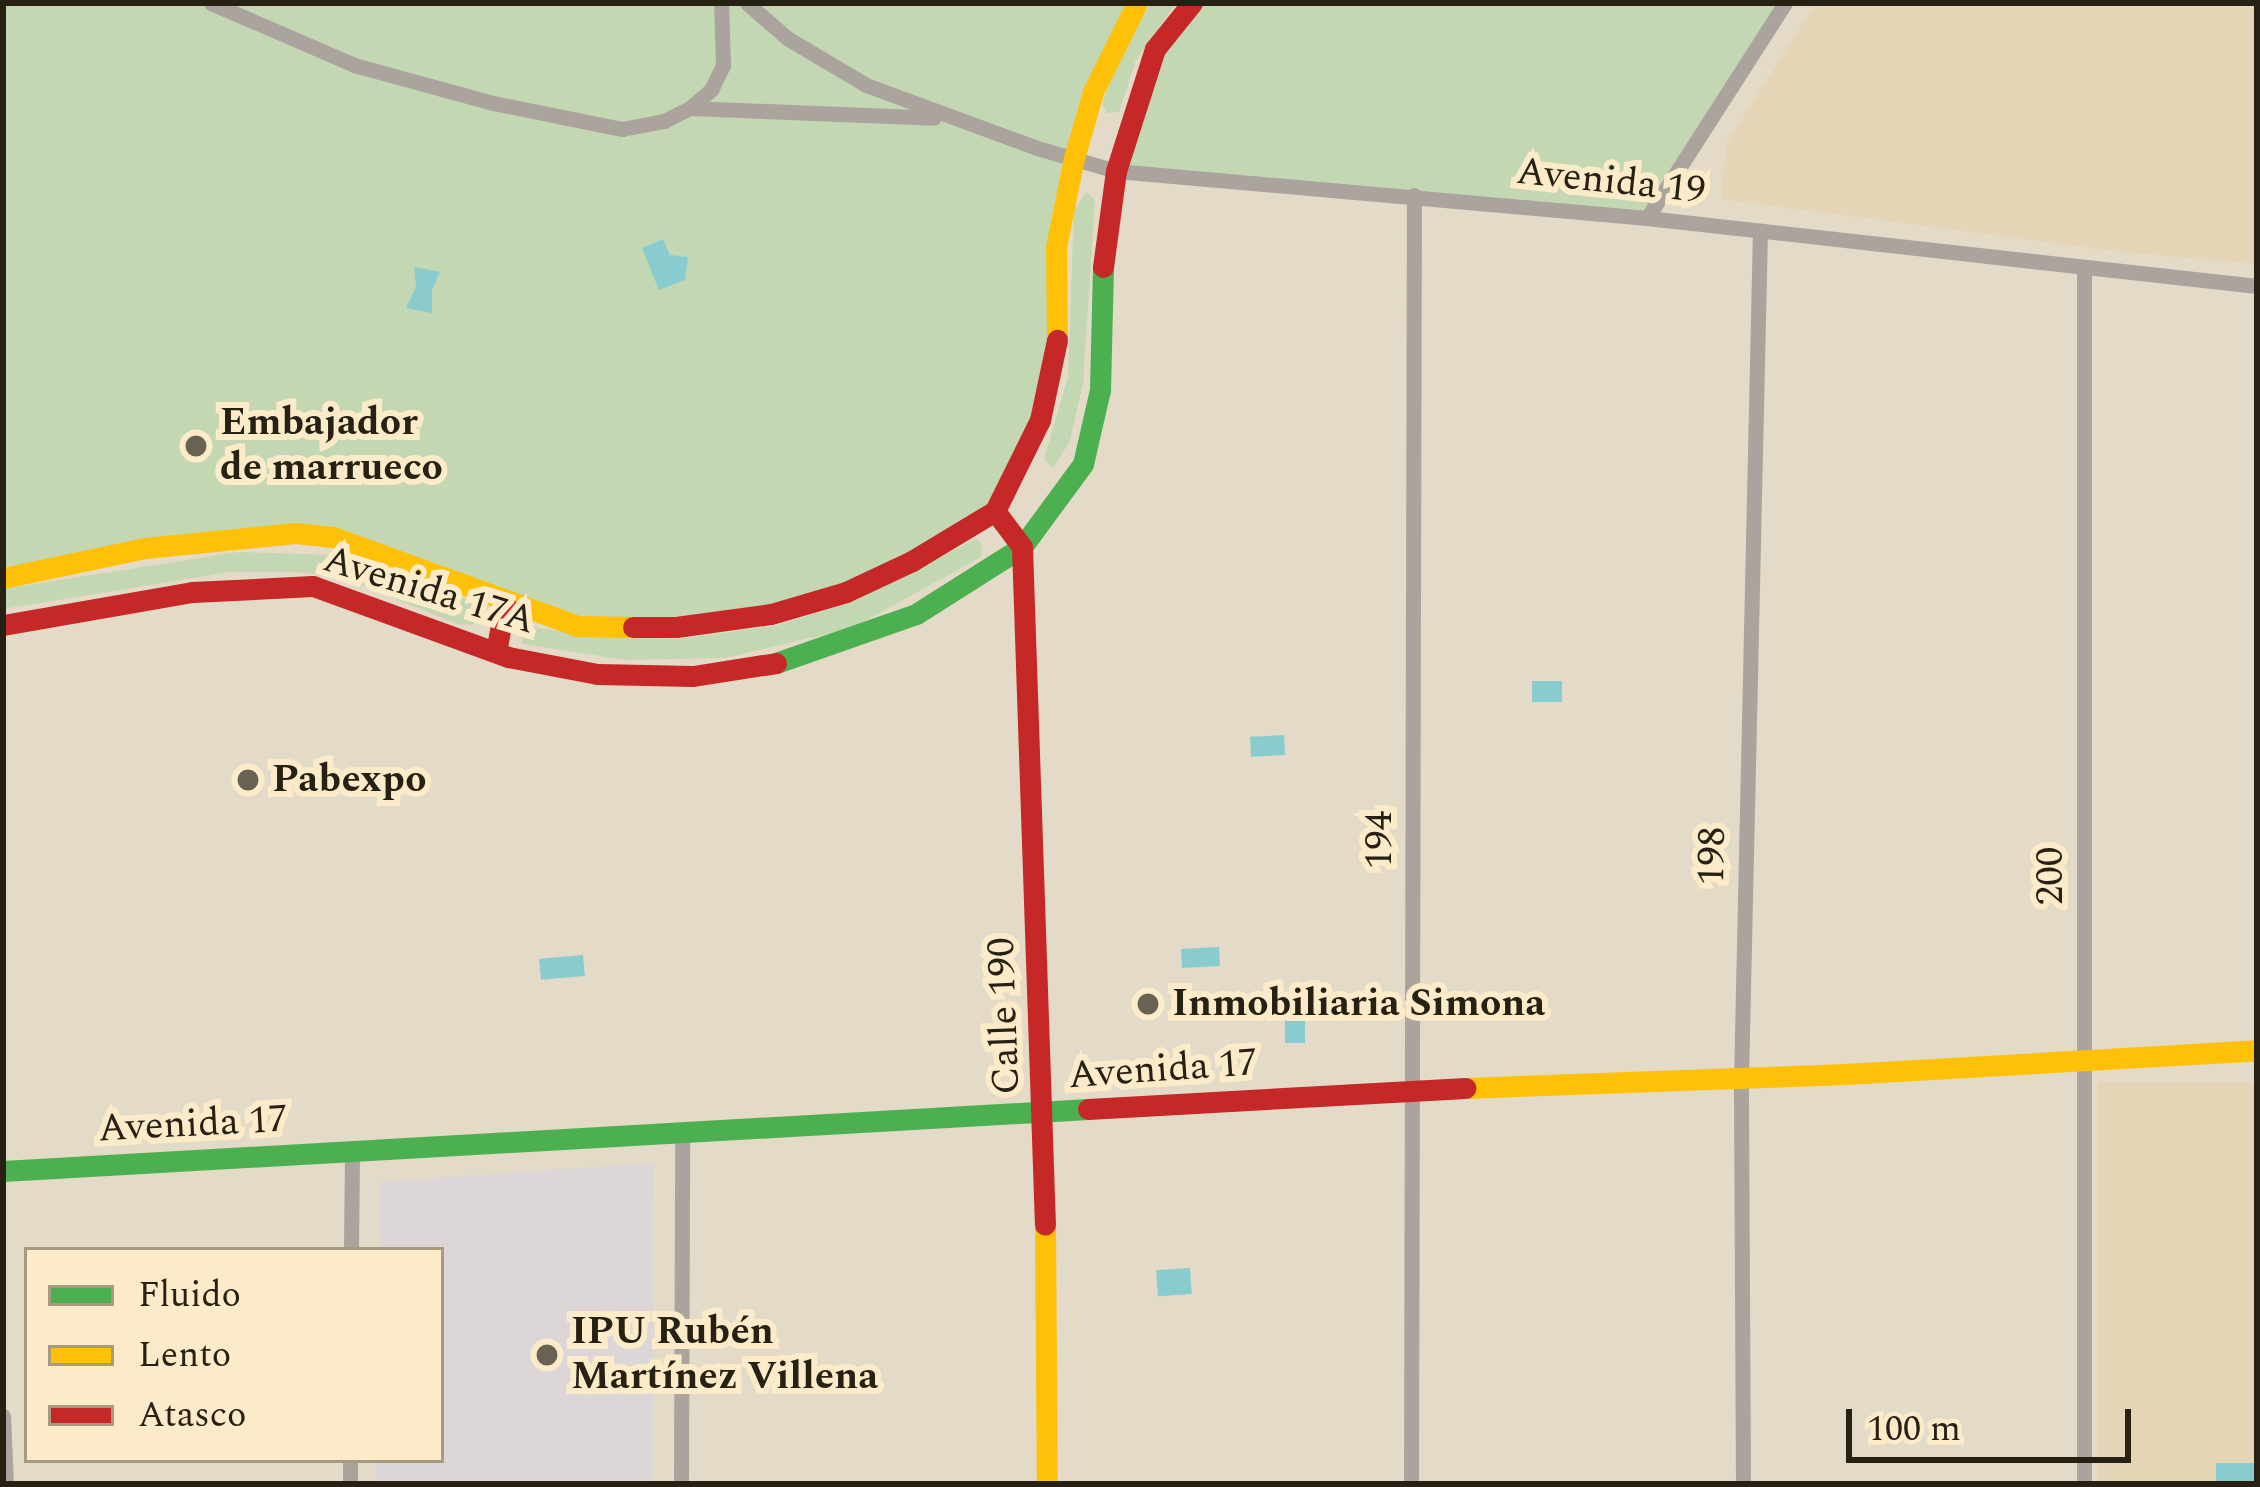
<!DOCTYPE html>
<html>
<head>
<meta charset="utf-8">
<style>
  body { margin:0 }
  #map { position:relative; width:2260px; height:1487px; overflow:hidden; background:#e3dac7; font-family:Spectral,serif }
  div>[style] { position:absolute }
  [style*='--x'] { left:calc(var(--x)*1px); top:calc(var(--y)*1px); width:calc(var(--w)*1px); rotate:calc(var(--a)*1deg) }
  .built>* { inset:0; background:#e4d5b6; transform-origin:0 0 }
  .education>* { inset:0; background:#dcd6d9 }
  .green>* { inset:0; background:#c3d7b2 }
  .water>* { inset:0; background:#89cccf; transform-origin:0 0 }
  .street>* { height:15px; margin:-7.5px; padding:0 7.5px; transform-origin:7.5px; border-radius:7.5px; background:#aaa39e }
  .fast>* { height:21px; margin:-10.5px; padding:0 10.5px; transform-origin:10.5px; border-radius:10.5px; background:#4caf50 }
  .slow>* { height:21px; margin:-10.5px; padding:0 10.5px; transform-origin:10.5px; border-radius:10.5px; background:#ffc107 }
  .jam>* { height:21px; margin:-10.5px; padding:0 10.5px; transform-origin:10.5px; border-radius:10.5px; background:#c62828 }
  .dots>* { width:33px; height:33px; translate:-50% -50%; box-sizing:border-box; border:6px solid #fcebc9; border-radius:50% }
  span { translate:-50% -50%; white-space:nowrap; text-align:center; line-height:1.15; -webkit-text-stroke:12px #fcebc9; paint-order:stroke }
  .street-label { font-size:39px; color:#272114 }
  .poi-label { font-size:39px; color:#272114; font-weight:700 }
  .left { translate:0 -50%; text-align:left }
  .frame { position:absolute; inset:0; border:6px solid #272114; pointer-events:none }
  .legend { position:absolute; left:24px; top:1247px; width:420px; height:216px; box-sizing:border-box; background:#fcebc9; border:3px solid #a79a81; margin:0; padding:15px 21px; list-style:none; font-size:36px; color:#272114 }
  .legend li { display:flex; align-items:center; gap:24px; height:60px }
  .legend b { width:60px; border:3px solid #a79a81 }
  .scale { position:absolute; left:1846px; top:1409px; width:285px; height:54px; box-sizing:border-box; border:6px solid #272114; border-top:0; padding-left:15px; font-size:36px; line-height:42px; white-space:nowrap; color:#272114; -webkit-text-stroke:9px #fcebc9; paint-order:stroke }
</style>
</head>
<body>
<div id="map">
  <div class="built">
    <div style="clip-path:polygon(1816px 3px,2257px 3px,2257px 264px,2123px 252px,1721px 199px,1727px 143px)"></div>
    <div style="left:2257px;top:1082px;width:402px;height:159px;rotate:90deg"></div>
  </div>
  <div class="education">
    <div style="clip-path:polygon(654px 1163px,653px 1484px,376px 1484px,376px 1460px,441px 1460px,441px 1250px,379px 1250px,380px 1182px)"></div>
  </div>
  <div class="green">
    <div style="clip-path:polygon(3px 3px,1137px 3px,1074px 158px,1057px 357px,995px 511px,912px 561px,771px 614px,577px 626px,295px 533px,3px 578px)"></div>
    <div style="clip-path:polygon(1151px 3px,1176px 3px,1136px 60px,1119px 112px,1107px 113px,1102px 104px,1120px 54px)"></div>
    <div style="clip-path:polygon(1192px 3px,1785px 3px,1647px 218px,1116px 171px,1138px 90px)"></div>
    <div style="clip-path:polygon(1086px 192px,1095px 200px,1083px 383px,1070px 441px,1053px 468px,1044px 459px,1068px 377px,1074px 210px)"></div>
    <div style="clip-path:polygon(976px 539px,982px 544px,981px 557px,852px 628px,725px 658px,625px 660px,523px 644px,521px 632px,527px 626px,587px 636px,678px 639px,774px 626px,849px 603px)"></div>
    <div style="clip-path:polygon(238px 552px,334px 555px,471px 601px,479px 618px,472px 625px,457px 624px,339px 576px,293px 572px,230px 572px,3px 609px,3px 589px)"></div>
  </div>
  <div class="water">
    <div style="clip-path:polygon(663px 239px,670px 255px,688px 257px,685px 280px,659px 290px,642px 248px)"></div>
    <div style="clip-path:polygon(414px 267px,440px 272px,432px 290px,432px 313px,406px 308px,416px 287px)"></div>
    <div style="left:1532px;top:681px;width:30px;height:21px"></div>
    <div style="left:1284px;top:735px;width:20px;height:34px;rotate:87deg"></div>
    <div style="left:1219px;top:947px;width:19px;height:38px;rotate:87deg"></div>
    <div style="left:583px;top:955px;width:21px;height:44px;rotate:85deg"></div>
    <div style="left:1285px;top:1006px;width:20px;height:37px"></div>
    <div style="left:1190px;top:1268px;width:26px;height:34px;rotate:86deg"></div>
    <div style="left:2257px;top:1463px;width:20px;height:41px;rotate:90deg"></div>
  </div>
  <div class="street">
    <div style="--x:211;--y:3;--w:156;--a:23.4"></div>
    <div style="--x:354;--y:65;--w:144;--a:15.3"></div>
    <div style="--x:493;--y:103;--w:132;--a:11.4"></div>
    <div style="--x:622;--y:129;--w:43;--a:-10.8"></div>
    <div style="--x:664;--y:121;--w:29;--a:-27"></div>
    <div style="--x:690;--y:108;--w:244;--a:2.3"></div>
    <div style="--x:747;--y:3;--w:53;--a:41.2"></div>
    <div style="--x:787;--y:38;--w:92;--a:30.7"></div>
    <div style="--x:866;--y:85;--w:182;--a:20.2"></div>
    <div style="--x:1037;--y:148;--w:82;--a:16.2"></div>
    <div style="--x:1116;--y:171;--w:533;--a:5.06"></div>
    <div style="--x:1647;--y:218;--w:614;--a:6.36"></div>
    <div style="--x:690;--y:108;--w:28;--a:-41"></div>
    <div style="--x:711;--y:90;--w:28;--a:-64"></div>
    <div style="--x:723;--y:65;--w:62;--a:-91.8"></div>
    <div style="--x:1647;--y:218;--w:255;--a:-57.3"></div>
    <div style="--x:2084;--y:268;--w:1216;--a:90"></div>
    <div style="--x:351;--y:1250;--w:98;--a:-89.4"></div>
    <div style="--x:3;--y:1416;--w:68;--a:87.5"></div>
    <div style="--x:350;--y:1484;--w:24;--a:-90"></div>
    <div style="--x:681;--y:1484;--w:350;--a:-89.8"></div>
    <div style="--x:1411;--y:1484;--w:1289;--a:-89.87"></div>
    <div style="--x:1743;--y:1484;--w:405;--a:-90.3"></div>
    <div style="--x:1741;--y:1079;--w:848;--a:-88.72"></div>
  </div>
  <div class="fast">
    <div style="--x:776;--y:663;--w:148;--a:-19.3"></div>
    <div style="--x:916;--y:614;--w:125;--a:-32.3"></div>
    <div style="--x:1022;--y:547;--w:103;--a:-53.7"></div>
    <div style="--x:1083;--y:464;--w:76;--a:-77.1"></div>
    <div style="--x:1100;--y:390;--w:123;--a:-88.6"></div>
    <div style="--x:3;--y:1171;--w:1087;--a:-3.27"></div>
  </div>
  <div class="slow">
    <div style="--x:1057;--y:340;--w:93;--a:-90.6"></div>
    <div style="--x:1056;--y:247;--w:91;--a:-78.6"></div>
    <div style="--x:1074;--y:158;--w:69;--a:-73.9"></div>
    <div style="--x:1093;--y:92;--w:99;--a:-63.7"></div>
    <div style="--x:3;--y:578;--w:145;--a:-11.9"></div>
    <div style="--x:145;--y:548;--w:151;--a:-5.7"></div>
    <div style="--x:295;--y:533;--w:38;--a:6"></div>
    <div style="--x:333;--y:537;--w:260;--a:20"></div>
    <div style="--x:577;--y:626;--w:56;--a:1"></div>
    <div style="--x:1465;--y:1088;--w:381;--a:-2.1"></div>
    <div style="--x:1846;--y:1074;--w:412;--a:-3.3"></div>
    <div style="--x:1045;--y:1225;--w:259;--a:89.6"></div>
  </div>
  <div class="jam">
    <div style="--x:1103;--y:267;--w:97;--a:-82.3"></div>
    <div style="--x:1116;--y:171;--w:128;--a:-72.3"></div>
    <div style="--x:1155;--y:49;--w:59;--a:-51.2"></div>
    <div style="--x:995;--y:511;--w:45;--a:53.1"></div>
    <div style="--x:1022;--y:547;--w:678;--a:88.06"></div>
    <div style="--x:3;--y:625;--w:192;--a:-9.9"></div>
    <div style="--x:192;--y:592;--w:121;--a:-2.8"></div>
    <div style="--x:313;--y:586;--w:208;--a:20"></div>
    <div style="--x:508;--y:657;--w:91;--a:10.8"></div>
    <div style="--x:597;--y:674;--w:96;--a:1.2"></div>
    <div style="--x:693;--y:676;--w:84;--a:-8.9"></div>
    <div style="--x:633;--y:627;--w:43;--a:0"></div>
    <div style="--x:676;--y:627;--w:96;--a:-7.8"></div>
    <div style="--x:771;--y:614;--w:78;--a:-16.3"></div>
    <div style="--x:846;--y:592;--w:73;--a:-25.2"></div>
    <div style="--x:912;--y:561;--w:97;--a:-31.1"></div>
    <div style="--x:995;--y:511;--w:102;--a:-63.7"></div>
    <div style="--x:1040;--y:420;--w:82;--a:-78"></div>
    <div style="--x:496;--y:652;--w:49;--a:-79.4"></div>
    <div style="--x:1088;--y:1109;--w:378;--a:-3.2"></div>
  </div>
  <div class="dots">
    <div style="left:196px;top:446px;background:#696253"></div>
    <div style="left:248px;top:780px;background:#696253"></div>
    <div style="left:1148px;top:1004px;background:#696253"></div>
    <div style="left:547px;top:1355px;background:#696253"></div>
  </div>
  <div class="street-label">
    <span style="left:1611px;top:182px;rotate:6deg">Avenida 19</span>
    <span style="left:429px;top:591px;rotate:17deg">Avenida 17A</span>
    <span style="left:1380px;top:840px;rotate:-90deg">194</span>
    <span style="left:1713px;top:856px;rotate:-89deg">198</span>
    <span style="left:2051px;top:876px;rotate:-90deg">200</span>
    <span style="left:1005px;top:1016px;rotate:-92deg">Calle 190</span>
    <span style="left:1163px;top:1070px;rotate:-4deg">Avenida 17</span>
    <span style="left:193px;top:1125px;rotate:-3deg">Avenida 17</span>
  </div>
  <div class="poi-label">
    <span class="left" style="left:220px;top:446px">Embajador<br>de marrueco</span>
    <span class="left" style="left:272px;top:780px">Pabexpo</span>
    <span class="left" style="left:1172px;top:1004px">Inmobiliaria Simona</span>
    <span class="left" style="left:571px;top:1355px">IPU Rubén<br>Martínez Villena</span>
  </div>
  <div class="frame"></div>
  <ul class="legend">
  <li><b style="height:15px;background:#4caf50"></b>Fluido</li>
  <li><b style="height:15px;background:#ffc107"></b>Lento</li>
  <li><b style="height:15px;background:#c62828"></b>Atasco</li>
  </ul>
  <div class="scale">100 m</div>
</div>
</body>
</html>
